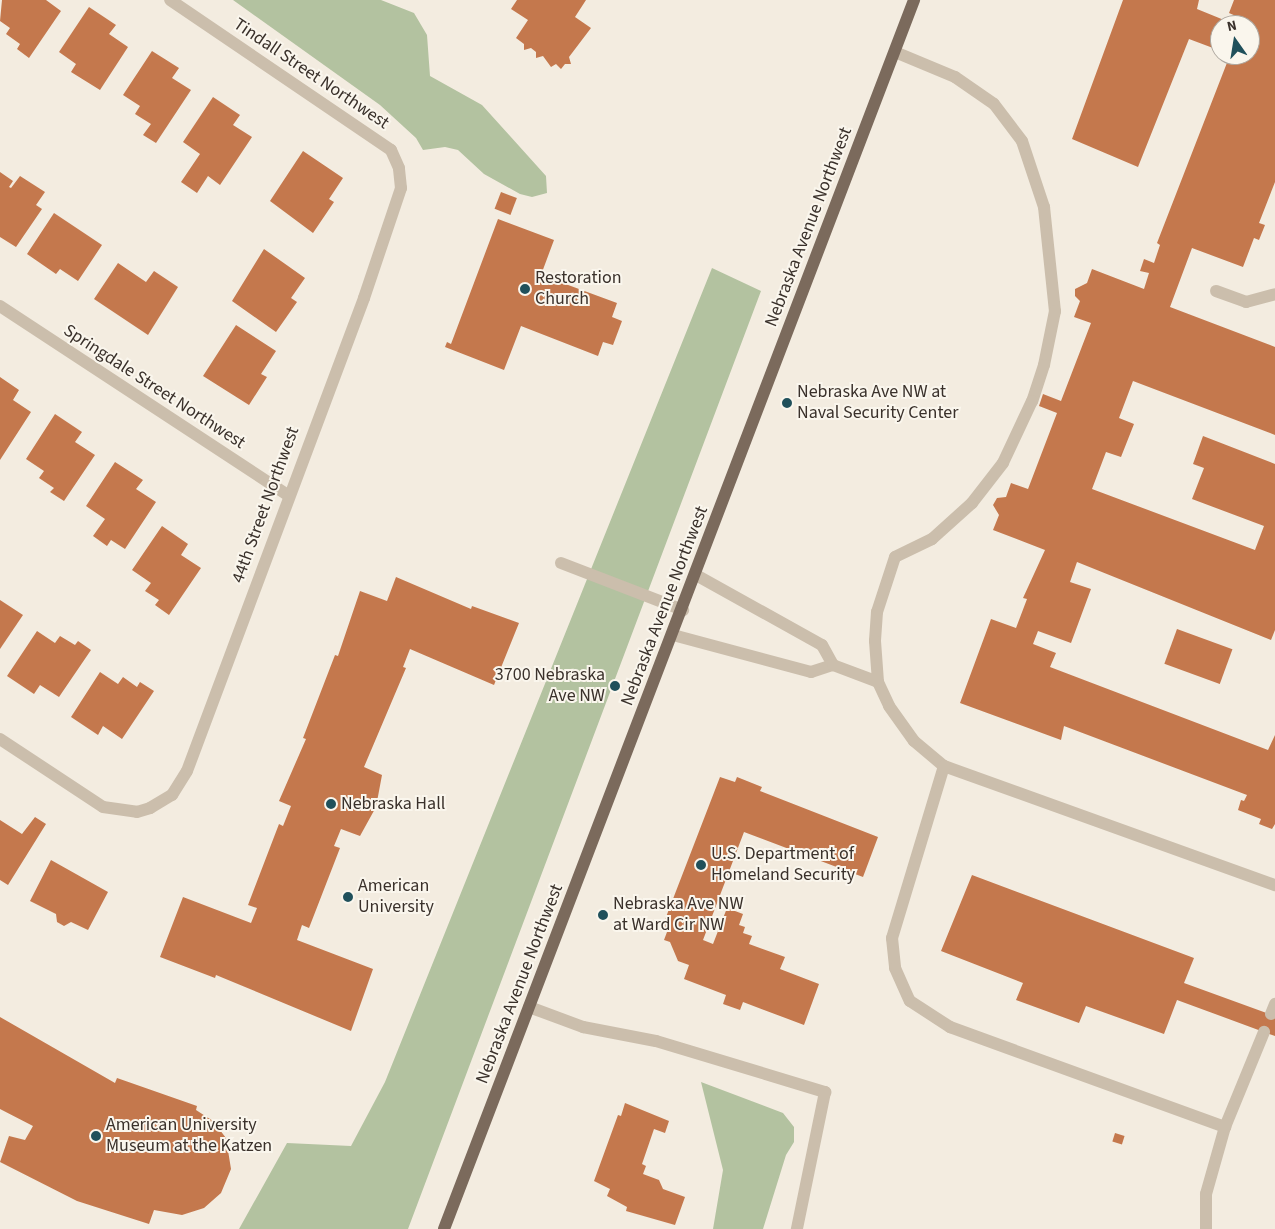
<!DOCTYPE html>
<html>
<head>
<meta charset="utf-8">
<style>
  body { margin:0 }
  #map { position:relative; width:1275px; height:1229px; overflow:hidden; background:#f3ece0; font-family:"Source Sans 3",sans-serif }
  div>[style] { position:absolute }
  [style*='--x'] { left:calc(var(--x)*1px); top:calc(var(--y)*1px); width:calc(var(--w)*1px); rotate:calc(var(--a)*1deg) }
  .green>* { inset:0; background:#b3c2a0 }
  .building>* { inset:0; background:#c4784d; transform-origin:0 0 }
  .service>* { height:12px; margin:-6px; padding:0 6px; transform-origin:6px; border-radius:6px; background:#cbbeac }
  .minor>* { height:12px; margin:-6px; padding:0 6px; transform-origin:6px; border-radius:6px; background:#cbbeac }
  .primary>* { height:12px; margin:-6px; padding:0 6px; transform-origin:6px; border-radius:6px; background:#7b6a5c }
  .dots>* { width:14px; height:14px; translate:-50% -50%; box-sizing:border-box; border:2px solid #faf6ed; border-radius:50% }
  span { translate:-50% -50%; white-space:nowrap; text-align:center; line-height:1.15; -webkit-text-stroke:4px #faf6ed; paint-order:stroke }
  .street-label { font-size:18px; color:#3a312b }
  .poi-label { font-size:18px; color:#3a312b }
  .left { translate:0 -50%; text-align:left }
  .right { translate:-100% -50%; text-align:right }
  .north { position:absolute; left:1210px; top:15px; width:50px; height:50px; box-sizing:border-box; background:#faf6ed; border:1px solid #ada79f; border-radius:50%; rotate:347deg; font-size:14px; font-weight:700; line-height:20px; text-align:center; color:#3a312b }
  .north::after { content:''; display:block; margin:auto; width:18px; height:22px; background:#20505b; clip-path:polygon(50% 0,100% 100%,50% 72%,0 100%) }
</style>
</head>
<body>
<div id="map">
  <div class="green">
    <div style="clip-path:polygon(233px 0,381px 0,414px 13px,427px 35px,430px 76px,482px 105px,546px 176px,547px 193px,532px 197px,520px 194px,484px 174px,458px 150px,445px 147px,423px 150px,416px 138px,380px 105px)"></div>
    <div style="clip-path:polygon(712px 268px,761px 291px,408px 1229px,239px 1229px,287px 1143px,351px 1146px,385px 1082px)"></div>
    <div style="clip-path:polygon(701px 1082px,783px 1113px,794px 1127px,794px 1142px,786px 1155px,763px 1229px,713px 1229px,723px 1170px)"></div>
  </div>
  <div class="building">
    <div style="clip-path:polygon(2px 0,46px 0,61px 11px,29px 58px,17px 49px,20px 44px,6px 34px,10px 28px,0 21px)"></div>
    <div style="clip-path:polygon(517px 0,586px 0,575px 17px,591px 28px,569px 57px,571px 64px,565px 64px,561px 69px,556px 64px,551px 67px,543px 56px,536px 58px,536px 52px,531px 48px,524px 50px,524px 44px,516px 38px,528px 20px,511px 9px)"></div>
    <div style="clip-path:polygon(1123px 0,1199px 0,1197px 9px,1224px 20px,1213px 48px,1189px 39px,1138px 167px,1072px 139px)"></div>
    <div style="clip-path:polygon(1234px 0,1275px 0,1275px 182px,1259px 223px,1265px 225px,1259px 240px,1254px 238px,1243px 267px,1192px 248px,1170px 307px,1275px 347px,1275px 435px,1133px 381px,1119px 418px,1134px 424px,1121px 457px,1106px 452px,1092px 489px,1255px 550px,1264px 526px,1192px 499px,1204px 468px,1193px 464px,1203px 436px,1275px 464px,1275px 630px,1271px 640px,1077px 562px,1070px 582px,1091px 589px,1071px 643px,1038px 631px,1033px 644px,1056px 653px,1050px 667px,1268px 750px,1275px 735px,1275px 824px,1272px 829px,1259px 824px,1261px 819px,1238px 810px,1241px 800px,1244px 801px,1247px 795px,1064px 726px,1061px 740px,960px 703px,991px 619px,1016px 628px,1027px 599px,1023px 598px,1045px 550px,993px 530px,999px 515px,993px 505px,997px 498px,1006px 497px,1011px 483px,1028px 489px,1057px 413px,1039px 406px,1043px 394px,1061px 401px,1091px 323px,1074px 317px,1080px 301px,1075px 296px,1075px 289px,1087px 283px,1092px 269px,1144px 289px,1149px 273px,1140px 271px,1144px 259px,1154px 263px,1160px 245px,1157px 243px,1230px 55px,1250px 55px,1250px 25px,1243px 25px,1245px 20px,1229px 13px)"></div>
    <div style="clip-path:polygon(89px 7px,116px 25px,109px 34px,128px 47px,100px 90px,71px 72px,76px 64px,59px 52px)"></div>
    <div style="clip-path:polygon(152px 51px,179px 68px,172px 78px,191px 90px,156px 143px,143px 135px,151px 124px,135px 114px,140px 106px,123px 95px)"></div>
    <div style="clip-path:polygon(213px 97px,240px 115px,233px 125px,252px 137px,220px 185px,208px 176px,197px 193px,181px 182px,200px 154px,183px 142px)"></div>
    <div style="clip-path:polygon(303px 151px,343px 178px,329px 199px,334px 202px,313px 233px,270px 201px)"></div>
    <div style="clip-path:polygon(0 172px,13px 181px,9px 187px,11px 188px,20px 176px,45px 192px,36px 205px,42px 209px,16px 247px,0 237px)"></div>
    <div style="left:501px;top:192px;width:17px;height:18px;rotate:21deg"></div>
    <div style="clip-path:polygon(54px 213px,102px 245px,78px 281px,60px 269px,56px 274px,27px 254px)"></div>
    <div style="clip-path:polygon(498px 219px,554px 240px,541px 275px,617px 303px,612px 317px,622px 321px,613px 345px,603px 342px,598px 356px,521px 326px,504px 370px,445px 347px,447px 342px,451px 344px)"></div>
    <div style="clip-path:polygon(264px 249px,305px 278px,291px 298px,297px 302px,276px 332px,232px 301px)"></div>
    <div style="clip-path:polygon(118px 263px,146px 282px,154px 271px,178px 287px,148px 335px,94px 299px)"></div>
    <div style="clip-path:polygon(236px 325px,276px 351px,261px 374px,267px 377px,249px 405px,203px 376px)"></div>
    <div style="clip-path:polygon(0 377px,19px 390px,13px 400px,31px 412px,0 460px)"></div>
    <div style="clip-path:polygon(55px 414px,82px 432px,75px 442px,95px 455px,64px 501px,50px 492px,54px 488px,39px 478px,44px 471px,26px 459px)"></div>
    <div style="clip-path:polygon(115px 462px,143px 480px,136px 489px,156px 502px,125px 549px,111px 540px,107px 546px,93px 536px,105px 519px,86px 506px)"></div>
    <div style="clip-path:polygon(162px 526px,188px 544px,181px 555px,201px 568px,169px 615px,155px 605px,159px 600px,145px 591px,151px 583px,132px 570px)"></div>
    <div style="clip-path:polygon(396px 577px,471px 609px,472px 606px,519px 623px,494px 685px,410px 649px,403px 667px,406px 668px,364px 767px,382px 775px,376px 807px,360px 836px,341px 829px,334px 846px,340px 848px,309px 928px,302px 925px,297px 940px,373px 969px,351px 1031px,216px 975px,215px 978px,160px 957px,183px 897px,251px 923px,257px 908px,248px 905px,279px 824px,283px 826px,291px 806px,279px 801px,306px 739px,303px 738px,335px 655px,338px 656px,360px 591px,387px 601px)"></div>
    <div style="clip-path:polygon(0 600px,23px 615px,0 649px)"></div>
    <div style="left:1177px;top:629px;width:59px;height:37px;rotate:20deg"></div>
    <div style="clip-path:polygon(37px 631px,55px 643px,60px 636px,75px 645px,78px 641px,91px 650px,59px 697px,40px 685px,34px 694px,7px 676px)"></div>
    <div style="clip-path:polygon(100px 672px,118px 684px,123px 677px,137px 687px,140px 682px,154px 691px,122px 739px,103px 726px,98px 735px,71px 717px)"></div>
    <div style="clip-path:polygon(720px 777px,735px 782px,737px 777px,762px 787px,760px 791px,878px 837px,863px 877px,744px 832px,703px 940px,713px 944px,727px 908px,743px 914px,739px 925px,745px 927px,743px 933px,752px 936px,749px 944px,785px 957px,780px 969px,819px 984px,804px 1025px,743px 1002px,740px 1010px,723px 1004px,726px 995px,684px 979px,689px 965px,678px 961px,670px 942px,664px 940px,667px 932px,661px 930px)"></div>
    <div style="clip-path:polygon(35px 817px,46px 824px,8px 885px,0 880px,0 820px,22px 834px)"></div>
    <div style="clip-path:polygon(51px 860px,108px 892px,88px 930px,71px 922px,64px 926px,57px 922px,56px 914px,30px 901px)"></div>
    <div style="clip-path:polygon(972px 875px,1194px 958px,1184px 983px,1275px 1016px,1275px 1036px,1177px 1000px,1164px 1034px,1086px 1006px,1079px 1023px,1016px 1000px,1023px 983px,941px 951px)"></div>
    <div style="clip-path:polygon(0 1017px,115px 1083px,117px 1078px,197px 1106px,196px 1110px,213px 1121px,226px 1138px,231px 1169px,221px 1193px,204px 1208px,182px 1215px,154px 1210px,149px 1224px,77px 1201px,0 1162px,9px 1136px,25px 1140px,33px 1126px,0 1109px)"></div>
    <div style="clip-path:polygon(625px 1103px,669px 1121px,665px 1133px,654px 1129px,642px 1164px,646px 1166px,643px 1174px,659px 1180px,663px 1189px,685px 1197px,675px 1225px,626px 1211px,627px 1207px,607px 1196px,610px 1189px,594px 1181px,618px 1115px,621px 1116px)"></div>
    <div style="left:1115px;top:1133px;width:10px;height:9px;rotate:17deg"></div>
  </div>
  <div class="service">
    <div style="--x:895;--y:52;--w:65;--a:22.6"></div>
    <div style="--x:955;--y:77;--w:47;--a:34.7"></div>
    <div style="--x:994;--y:104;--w:46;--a:52.9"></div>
    <div style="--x:1022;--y:141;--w:70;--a:71.6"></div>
    <div style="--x:1044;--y:207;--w:105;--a:84"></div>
    <div style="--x:1055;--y:311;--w:55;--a:101.5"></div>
    <div style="--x:1044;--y:365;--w:38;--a:108"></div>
    <div style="--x:1032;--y:401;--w:68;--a:115.1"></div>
    <div style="--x:1003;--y:463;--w:51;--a:127.8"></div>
    <div style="--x:972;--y:503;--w:54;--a:138"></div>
    <div style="--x:932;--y:539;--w:41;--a:154.1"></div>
    <div style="--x:895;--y:557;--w:58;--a:108.1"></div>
    <div style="--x:877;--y:612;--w:29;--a:94"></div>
    <div style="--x:875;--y:641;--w:41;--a:85.8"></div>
    <div style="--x:878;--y:682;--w:26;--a:65"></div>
    <div style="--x:889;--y:706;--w:43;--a:54.5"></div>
    <div style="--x:914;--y:741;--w:39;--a:40"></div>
    <div style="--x:944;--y:766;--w:352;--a:19.8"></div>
    <div style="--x:1216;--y:291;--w:32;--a:20"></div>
    <div style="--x:1246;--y:302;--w:30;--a:-15"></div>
    <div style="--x:561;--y:563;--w:131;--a:21.1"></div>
    <div style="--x:696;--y:575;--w:144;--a:29.1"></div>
    <div style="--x:822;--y:645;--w:23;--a:61"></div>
    <div style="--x:673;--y:635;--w:143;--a:15"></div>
    <div style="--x:811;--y:672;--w:23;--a:-18"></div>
    <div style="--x:833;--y:665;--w:48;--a:20.7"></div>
    <div style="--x:944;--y:766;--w:180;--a:106.8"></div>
    <div style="--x:892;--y:938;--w:30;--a:84"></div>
    <div style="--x:895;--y:968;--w:36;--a:66"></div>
    <div style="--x:910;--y:1001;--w:48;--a:33"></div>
    <div style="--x:950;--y:1027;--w:293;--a:20"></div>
    <div style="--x:529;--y:1007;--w:58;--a:20.3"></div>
    <div style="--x:583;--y:1027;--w:74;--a:10.9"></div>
    <div style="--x:656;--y:1041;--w:177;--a:16.8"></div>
    <div style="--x:825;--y:1092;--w:140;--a:101.6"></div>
    <div style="--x:1271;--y:1014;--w:11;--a:-68"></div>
    <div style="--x:1206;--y:1229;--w:35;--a:-90"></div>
    <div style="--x:1206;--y:1194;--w:70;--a:-74.2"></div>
    <div style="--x:1225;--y:1127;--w:103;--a:-67.7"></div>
  </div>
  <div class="minor">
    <div style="--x:0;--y:306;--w:346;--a:33.3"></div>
    <div style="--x:0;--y:739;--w:123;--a:33.4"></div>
    <div style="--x:103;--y:807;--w:34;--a:8"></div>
    <div style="--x:137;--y:812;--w:14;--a:-17"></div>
    <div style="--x:150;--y:808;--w:26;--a:-31"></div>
    <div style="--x:172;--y:795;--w:28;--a:-58"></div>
    <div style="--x:187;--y:771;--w:505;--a:-69.48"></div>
    <div style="--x:364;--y:298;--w:116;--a:-71.4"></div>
    <div style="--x:401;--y:188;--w:20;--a:-96"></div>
    <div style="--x:399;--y:168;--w:20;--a:-114"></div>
    <div style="--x:391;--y:150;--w:267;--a:-145.8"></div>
  </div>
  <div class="primary">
    <div style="--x:444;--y:1229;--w:1316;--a:-69.07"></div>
  </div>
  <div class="dots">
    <div style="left:525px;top:289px;background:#20505b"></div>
    <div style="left:787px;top:403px;background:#20505b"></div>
    <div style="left:615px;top:686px;background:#20505b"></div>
    <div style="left:331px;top:804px;background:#20505b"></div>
    <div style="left:701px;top:865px;background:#20505b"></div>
    <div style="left:348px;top:897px;background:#20505b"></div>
    <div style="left:603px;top:915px;background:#20505b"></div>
    <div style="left:96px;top:1136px;background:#20505b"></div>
  </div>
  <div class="street-label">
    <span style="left:311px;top:74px;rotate:34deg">Tindall Street Northwest</span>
    <span style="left:809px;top:227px;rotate:-69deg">Nebraska Avenue Northwest</span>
    <span style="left:154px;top:387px;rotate:33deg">Springdale Street Northwest</span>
    <span style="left:266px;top:505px;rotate:-70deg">44th Street Northwest</span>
    <span style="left:665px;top:606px;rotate:-69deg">Nebraska Avenue Northwest</span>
    <span style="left:520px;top:984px;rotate:-69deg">Nebraska Avenue Northwest</span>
  </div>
  <div class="poi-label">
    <span class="left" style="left:535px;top:289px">Restoration<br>Church</span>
    <span class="left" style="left:797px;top:403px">Nebraska Ave NW at<br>Naval Security Center</span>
    <span class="right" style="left:605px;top:686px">3700 Nebraska<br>Ave NW</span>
    <span class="left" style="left:341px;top:804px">Nebraska Hall</span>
    <span class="left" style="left:711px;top:865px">U.S. Department of<br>Homeland Security</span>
    <span class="left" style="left:358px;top:897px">American<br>University</span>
    <span class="left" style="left:613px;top:915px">Nebraska Ave NW<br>at Ward Cir NW</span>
    <span class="left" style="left:106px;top:1136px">American University<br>Museum at the Katzen</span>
  </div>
  <div class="north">N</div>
</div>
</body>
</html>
